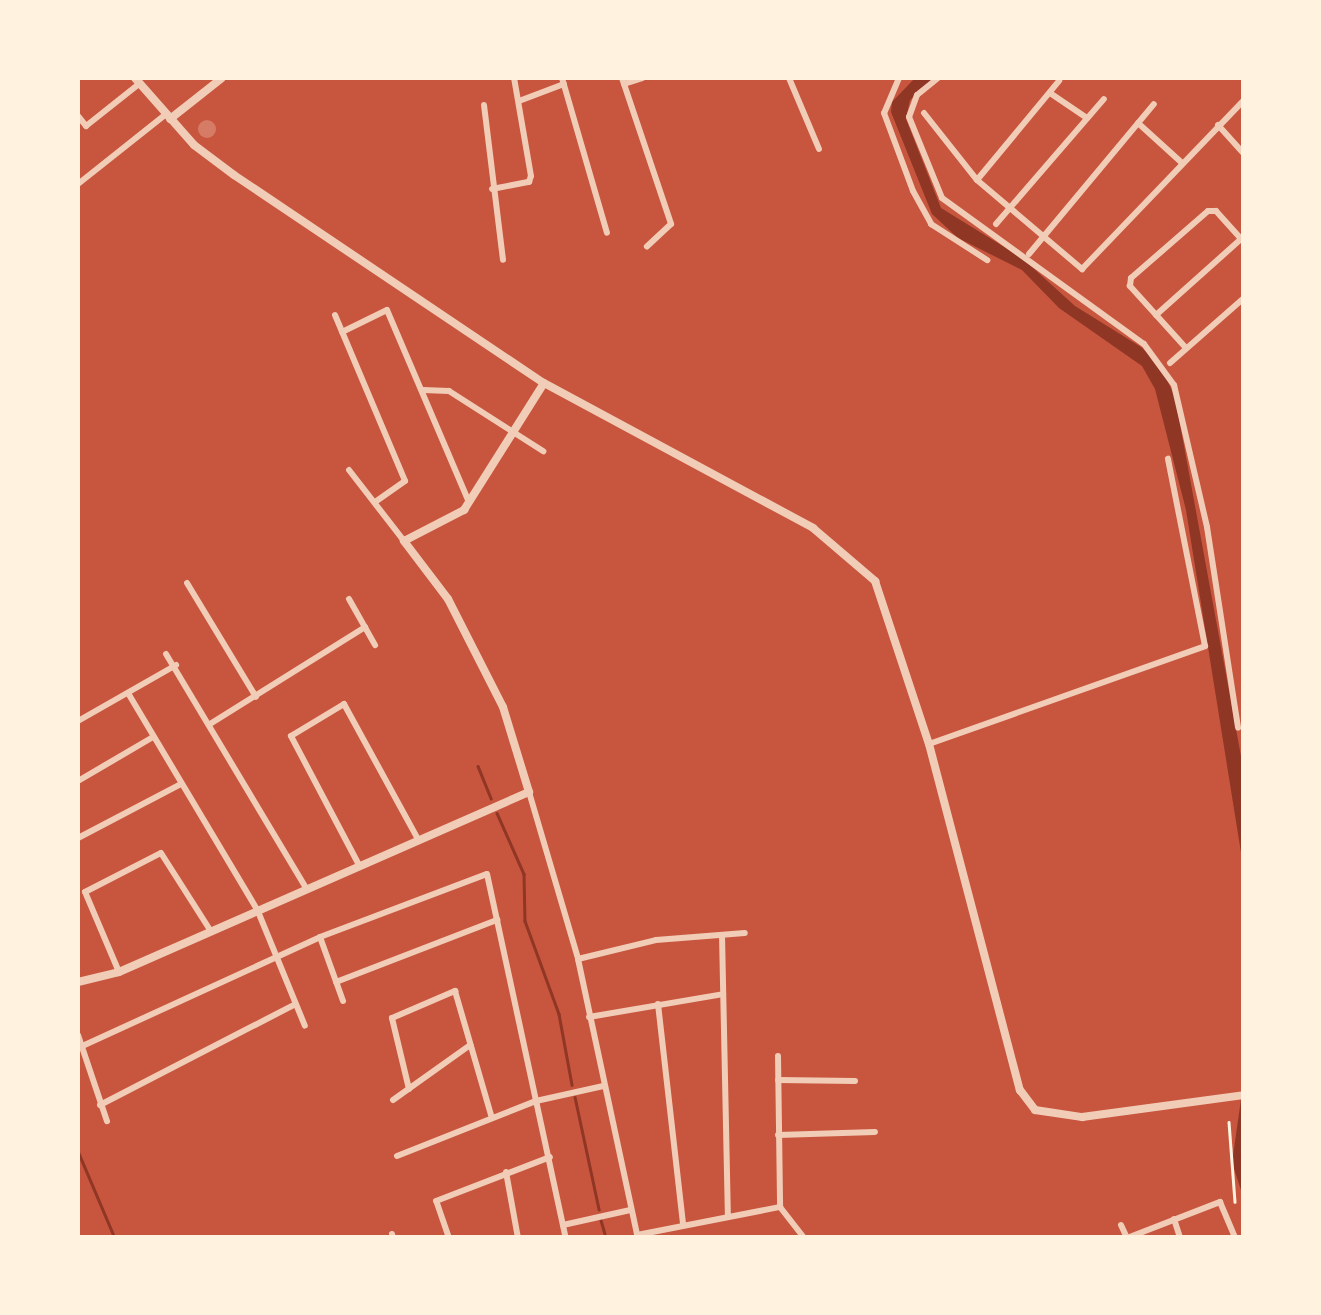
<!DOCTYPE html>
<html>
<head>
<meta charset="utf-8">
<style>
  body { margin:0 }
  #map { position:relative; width:1321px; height:1315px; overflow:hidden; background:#c8553d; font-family:"Times New Roman",serif }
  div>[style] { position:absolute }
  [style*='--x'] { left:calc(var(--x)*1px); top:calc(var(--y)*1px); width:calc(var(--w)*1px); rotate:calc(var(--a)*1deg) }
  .water>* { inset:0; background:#8f3625 }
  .stream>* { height:2.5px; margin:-1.25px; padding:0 1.25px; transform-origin:1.25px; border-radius:1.25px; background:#8f3625 }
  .building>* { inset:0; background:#d67c66 }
  .round { border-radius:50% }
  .path>* { height:2.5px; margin:-1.25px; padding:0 1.25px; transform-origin:1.25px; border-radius:1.25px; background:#fff3e0 }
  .minor>* { height:6px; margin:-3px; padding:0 3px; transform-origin:3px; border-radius:3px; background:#f1ccb7 }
  .tertiary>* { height:8px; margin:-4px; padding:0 4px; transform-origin:4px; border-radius:4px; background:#f1ccb7 }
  span { translate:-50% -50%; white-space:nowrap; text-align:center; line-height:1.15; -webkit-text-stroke:9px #fff3e0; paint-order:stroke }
  .frame { position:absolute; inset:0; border:80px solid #fff3e0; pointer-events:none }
</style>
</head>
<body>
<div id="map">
  <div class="water">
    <div style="clip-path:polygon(915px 78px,934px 78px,910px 100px,906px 119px,941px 208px,1022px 258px,1075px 306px,1141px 347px,1160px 365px,1175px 397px,1243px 767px,1243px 865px,1186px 510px,1155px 389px,1142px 366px,1059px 308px,1022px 270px,958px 238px,932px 214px,891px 112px,892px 102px)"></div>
    <div style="clip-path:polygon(1243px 1085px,1243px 1196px,1232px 1163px)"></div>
  </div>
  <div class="stream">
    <div style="--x:478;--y:766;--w:35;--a:68"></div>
    <div style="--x:497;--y:813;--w:67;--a:66.1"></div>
    <div style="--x:524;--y:874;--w:47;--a:88.8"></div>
    <div style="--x:525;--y:921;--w:99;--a:69.9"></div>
    <div style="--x:559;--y:1014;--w:72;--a:79.6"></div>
    <div style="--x:575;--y:1097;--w:115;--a:77.9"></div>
    <div style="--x:78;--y:1151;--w:95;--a:67"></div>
    <div style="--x:601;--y:1220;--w:19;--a:74"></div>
  </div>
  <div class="building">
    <div class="round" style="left:198px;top:120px;width:18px;height:18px"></div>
  </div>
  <div class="path">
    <div style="--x:1229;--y:1122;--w:80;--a:85.7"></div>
  </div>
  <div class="minor">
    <div style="--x:562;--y:78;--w:161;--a:73.8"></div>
    <div style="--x:622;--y:78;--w:154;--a:71.4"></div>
    <div style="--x:671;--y:224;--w:33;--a:137"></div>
    <div style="--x:789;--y:78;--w:77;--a:67.1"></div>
    <div style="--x:899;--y:78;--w:38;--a:113"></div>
    <div style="--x:884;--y:113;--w:83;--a:69.6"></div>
    <div style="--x:913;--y:191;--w:38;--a:61"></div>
    <div style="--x:931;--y:224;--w:67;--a:32.7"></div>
    <div style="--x:938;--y:78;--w:27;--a:141"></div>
    <div style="--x:917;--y:95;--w:23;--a:110"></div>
    <div style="--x:909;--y:117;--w:87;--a:67.8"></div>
    <div style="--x:942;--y:198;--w:249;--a:35.9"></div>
    <div style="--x:1144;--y:344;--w:51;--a:53.8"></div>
    <div style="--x:1174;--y:385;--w:146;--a:76.9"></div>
    <div style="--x:1207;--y:527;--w:203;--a:81.2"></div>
    <div style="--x:624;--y:84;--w:19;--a:-18"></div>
    <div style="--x:1050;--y:93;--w:45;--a:34"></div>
    <div style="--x:519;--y:101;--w:48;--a:-20.7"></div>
    <div style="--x:484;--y:105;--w:156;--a:83"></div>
    <div style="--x:924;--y:113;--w:85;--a:51.7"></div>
    <div style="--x:977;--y:180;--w:138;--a:40.3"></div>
    <div style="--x:1082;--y:269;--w:234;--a:-46.2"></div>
    <div style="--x:78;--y:116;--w:13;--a:51"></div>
    <div style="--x:86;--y:126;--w:69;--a:-38.5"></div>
    <div style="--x:1138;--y:123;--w:58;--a:42.2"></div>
    <div style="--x:1218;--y:125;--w:39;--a:48"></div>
    <div style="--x:977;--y:180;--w:129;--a:-50.4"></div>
    <div style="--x:78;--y:184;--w:112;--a:-38.5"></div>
    <div style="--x:492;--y:189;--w:38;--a:-11"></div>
    <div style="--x:529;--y:182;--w:6;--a:-72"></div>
    <div style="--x:531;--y:176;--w:99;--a:-99.8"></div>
    <div style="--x:996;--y:224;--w:165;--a:-49.2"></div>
    <div style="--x:1029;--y:254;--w:195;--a:-50.2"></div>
    <div style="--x:335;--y:315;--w:180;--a:67.1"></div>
    <div style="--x:405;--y:481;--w:37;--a:145"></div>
    <div style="--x:1156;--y:315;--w:114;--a:-41.8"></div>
    <div style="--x:342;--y:332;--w:50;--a:-26.1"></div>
    <div style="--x:387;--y:310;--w:209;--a:66.9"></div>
    <div style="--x:1186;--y:348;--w:84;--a:-132.1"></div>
    <div style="--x:1130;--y:286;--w:8;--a:-83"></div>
    <div style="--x:1131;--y:278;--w:102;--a:-41"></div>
    <div style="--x:1208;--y:211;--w:8;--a:0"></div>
    <div style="--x:1216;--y:211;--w:38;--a:48"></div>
    <div style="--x:1170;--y:363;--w:98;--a:-41.3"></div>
    <div style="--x:423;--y:390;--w:26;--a:2"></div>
    <div style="--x:449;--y:391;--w:112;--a:32.6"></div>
    <div style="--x:349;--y:470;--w:90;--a:52.2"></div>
    <div style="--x:187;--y:583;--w:133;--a:58.8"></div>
    <div style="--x:349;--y:599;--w:53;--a:60.5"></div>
    <div style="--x:166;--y:654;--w:273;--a:59.1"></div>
    <div style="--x:128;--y:693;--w:252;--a:59.2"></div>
    <div style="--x:257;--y:909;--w:126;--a:67.7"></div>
    <div style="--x:78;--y:721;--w:113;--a:-29.7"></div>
    <div style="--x:210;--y:724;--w:183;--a:-32"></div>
    <div style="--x:929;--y:744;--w:293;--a:-19.5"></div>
    <div style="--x:1205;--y:646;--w:191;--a:-101.2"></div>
    <div style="--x:78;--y:781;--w:87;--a:-30.4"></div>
    <div style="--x:529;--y:792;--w:174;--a:73.6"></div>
    <div style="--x:578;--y:959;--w:285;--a:77.9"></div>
    <div style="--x:78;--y:838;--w:116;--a:-27.7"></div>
    <div style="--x:359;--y:865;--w:146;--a:-117.8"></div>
    <div style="--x:291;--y:736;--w:62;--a:-31.1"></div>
    <div style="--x:344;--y:704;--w:154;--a:61.3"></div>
    <div style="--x:722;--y:935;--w:281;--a:88.8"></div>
    <div style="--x:320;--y:937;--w:68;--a:70.2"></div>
    <div style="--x:578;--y:959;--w:80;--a:-13.7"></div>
    <div style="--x:656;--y:940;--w:89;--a:-4.5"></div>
    <div style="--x:119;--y:972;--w:87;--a:-113"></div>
    <div style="--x:85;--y:892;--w:85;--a:-27.2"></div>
    <div style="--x:161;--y:853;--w:91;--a:57.5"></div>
    <div style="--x:336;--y:982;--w:173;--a:-21.1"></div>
    <div style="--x:658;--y:1004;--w:222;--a:83.5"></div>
    <div style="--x:589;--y:1017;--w:136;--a:-9.7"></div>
    <div style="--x:78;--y:1035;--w:91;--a:71.4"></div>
    <div style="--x:78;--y:1048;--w:266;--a:-24.6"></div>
    <div style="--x:320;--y:937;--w:178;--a:-20.7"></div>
    <div style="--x:487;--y:874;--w:372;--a:77.8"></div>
    <div style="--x:778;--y:1056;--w:151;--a:89.2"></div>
    <div style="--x:780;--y:1207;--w:39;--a:52"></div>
    <div style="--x:778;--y:1080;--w:77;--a:0.7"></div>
    <div style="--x:409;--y:1089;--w:73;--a:-103.5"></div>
    <div style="--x:392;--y:1018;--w:69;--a:-23.2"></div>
    <div style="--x:455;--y:991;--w:132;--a:73.8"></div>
    <div style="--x:393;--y:1100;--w:95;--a:-35.5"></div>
    <div style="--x:100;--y:1105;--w:220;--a:-27.3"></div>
    <div style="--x:778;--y:1135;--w:97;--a:-1.8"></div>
    <div style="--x:397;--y:1156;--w:149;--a:-21.6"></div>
    <div style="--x:536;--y:1101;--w:69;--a:-12.6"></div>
    <div style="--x:506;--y:1172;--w:67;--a:79.7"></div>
    <div style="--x:1174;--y:1219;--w:20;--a:72"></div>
    <div style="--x:563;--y:1225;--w:69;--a:-12.6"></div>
    <div style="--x:1121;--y:1225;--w:14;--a:65"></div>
    <div style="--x:1127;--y:1238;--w:100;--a:-21.2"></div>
    <div style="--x:1220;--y:1202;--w:39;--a:67"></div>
    <div style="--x:392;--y:1234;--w:4;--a:76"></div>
    <div style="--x:637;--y:1235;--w:146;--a:-11.1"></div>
    <div style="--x:449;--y:1238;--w:39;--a:-109"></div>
    <div style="--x:436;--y:1201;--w:122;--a:-21.1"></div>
  </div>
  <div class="tertiary">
    <div style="--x:135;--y:78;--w:89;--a:48.6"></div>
    <div style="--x:194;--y:145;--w:50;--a:36.9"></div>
    <div style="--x:234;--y:175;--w:373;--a:33.9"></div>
    <div style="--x:544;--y:383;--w:306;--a:28.3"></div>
    <div style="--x:813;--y:528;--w:82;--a:40.5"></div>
    <div style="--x:875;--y:581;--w:172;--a:71.7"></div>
    <div style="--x:929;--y:744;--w:358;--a:75.3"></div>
    <div style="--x:1020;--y:1090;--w:25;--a:53"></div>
    <div style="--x:1035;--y:1110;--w:48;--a:8.5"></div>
    <div style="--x:1082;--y:1117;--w:163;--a:-7.7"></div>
    <div style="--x:170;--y:119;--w:66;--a:-38.3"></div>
    <div style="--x:78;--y:982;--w:42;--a:-13.7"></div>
    <div style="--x:119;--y:972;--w:448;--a:-23.7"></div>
    <div style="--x:529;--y:792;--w:89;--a:-107"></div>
    <div style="--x:503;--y:707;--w:121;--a:-117"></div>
    <div style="--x:448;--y:599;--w:73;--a:-127.2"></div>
    <div style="--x:404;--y:541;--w:68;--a:-27.3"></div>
    <div style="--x:464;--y:510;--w:150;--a:-57.8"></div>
  </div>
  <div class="frame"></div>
</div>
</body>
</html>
